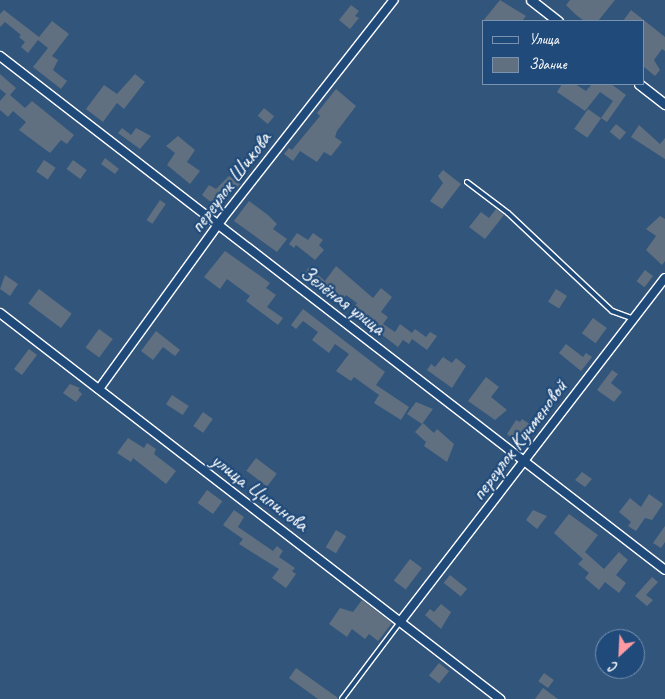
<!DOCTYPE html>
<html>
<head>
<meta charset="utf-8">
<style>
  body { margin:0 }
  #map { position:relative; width:665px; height:699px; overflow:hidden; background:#32557c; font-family:Caveat,sans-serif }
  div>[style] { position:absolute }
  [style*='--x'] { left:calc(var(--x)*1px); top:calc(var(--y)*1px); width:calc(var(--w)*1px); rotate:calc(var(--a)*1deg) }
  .building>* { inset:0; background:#607080; transform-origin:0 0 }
  .roads { filter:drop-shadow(1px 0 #fff) drop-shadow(-1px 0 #fff) drop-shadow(0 1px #fff) drop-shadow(0 -1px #fff) }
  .service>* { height:4px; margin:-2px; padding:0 2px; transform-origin:2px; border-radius:2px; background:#1f4a7a }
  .minor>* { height:8px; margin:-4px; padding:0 4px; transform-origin:4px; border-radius:4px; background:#1f4a7a }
  .tertiary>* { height:9px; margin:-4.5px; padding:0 4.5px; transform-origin:4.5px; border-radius:4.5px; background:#1f4a7a }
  span { translate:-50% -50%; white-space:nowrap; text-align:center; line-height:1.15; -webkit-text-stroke:4.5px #1f4a7a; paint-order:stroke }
  .street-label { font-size:21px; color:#fff }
  .legend { position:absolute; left:482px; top:20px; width:162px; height:65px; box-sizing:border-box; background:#1f4a7a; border:1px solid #7992af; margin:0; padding:6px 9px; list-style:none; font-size:15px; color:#fff }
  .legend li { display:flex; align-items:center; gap:10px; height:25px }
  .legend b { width:25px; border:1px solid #7992af }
  .north { position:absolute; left:595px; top:629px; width:50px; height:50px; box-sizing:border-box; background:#1f4a7a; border:1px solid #7992af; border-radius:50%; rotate:205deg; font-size:14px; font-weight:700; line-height:20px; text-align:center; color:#fff }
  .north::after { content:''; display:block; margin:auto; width:18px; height:22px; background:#ff9aa2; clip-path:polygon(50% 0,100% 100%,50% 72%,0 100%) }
</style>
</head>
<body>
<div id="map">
  <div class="building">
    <div style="clip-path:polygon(500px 0,526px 16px,522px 21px,483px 21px)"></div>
    <div style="clip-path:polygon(570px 0,615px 0,598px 21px,584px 21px,575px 14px,566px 5px)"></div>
    <div style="clip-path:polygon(351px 5px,359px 11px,355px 16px,359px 18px,350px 29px,339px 20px)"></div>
    <div style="clip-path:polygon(4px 10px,39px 37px,52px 21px,69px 34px,52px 56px,58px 60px,53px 70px,67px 81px,61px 89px,33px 67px,48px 48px,38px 40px,28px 53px,21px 47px,25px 42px,19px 37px,21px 35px,5px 22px,0 27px,0 14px)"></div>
    <div style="clip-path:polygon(631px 10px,665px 37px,665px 51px,662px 49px,654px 60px,660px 70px,655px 76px,644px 67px,644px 21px,623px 21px)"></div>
    <div style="clip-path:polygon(0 74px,16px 88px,10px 95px,25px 108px,32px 101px,74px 135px,67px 144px,61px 140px,50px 153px,19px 130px,26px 122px,13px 111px,8px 117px,0 110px,0 101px,6px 94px,0 89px)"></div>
    <div style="clip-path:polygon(135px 74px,145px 82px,124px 109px,117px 103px,103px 122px,86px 109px,104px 85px,117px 94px)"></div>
    <div style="clip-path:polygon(562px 84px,575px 84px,586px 91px,592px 84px,611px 84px,626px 95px,607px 122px,601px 118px,613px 101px,600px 92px,585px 111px,557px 92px)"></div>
    <div style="clip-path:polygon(336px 89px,356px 106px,337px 131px,335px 137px,342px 142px,331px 156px,324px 152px,317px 162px,300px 151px,293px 161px,284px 154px,289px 148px,292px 150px,320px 116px,317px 113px)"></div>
    <div style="left:264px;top:108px;width:13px;height:10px;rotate:39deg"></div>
    <div style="left:588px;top:109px;width:16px;height:24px;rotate:35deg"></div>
    <div style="left:616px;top:124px;width:13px;height:10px;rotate:39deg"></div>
    <div style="clip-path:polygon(639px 125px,660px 144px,665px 138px,665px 159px,631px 137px)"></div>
    <div style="clip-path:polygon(122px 128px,131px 135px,136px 128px,151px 136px,140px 149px,118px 133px)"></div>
    <div style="clip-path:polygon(178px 136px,195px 150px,187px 162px,200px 171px,190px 184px,167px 165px,175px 153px,166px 146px)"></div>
    <div style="clip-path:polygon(105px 158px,119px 169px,115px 174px,101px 164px)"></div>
    <div style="left:44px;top:160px;width:14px;height:14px;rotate:34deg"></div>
    <div style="left:73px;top:160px;width:17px;height:11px;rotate:36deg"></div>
    <div style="clip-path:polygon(443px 170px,461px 184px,442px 209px,430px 201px,443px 183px,438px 176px)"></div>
    <div style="clip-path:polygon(229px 176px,240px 184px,235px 189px,230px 186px,216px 206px,202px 195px,209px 185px,216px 189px)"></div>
    <div style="left:160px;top:200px;width:7px;height:24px;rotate:34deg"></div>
    <div style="clip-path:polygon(249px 201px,268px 215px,277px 224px,273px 229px,287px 239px,277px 252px,234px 221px)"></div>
    <div style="clip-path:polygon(496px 209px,504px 215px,485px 239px,469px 227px,481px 212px,489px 218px)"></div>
    <div style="clip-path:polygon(660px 216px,665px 219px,665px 261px,662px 265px,646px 250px,656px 236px,646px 229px)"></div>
    <div style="clip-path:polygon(297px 233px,308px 240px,313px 233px,323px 240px,319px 245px,324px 250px,315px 260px,296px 245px,294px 248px,289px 244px)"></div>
    <div style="clip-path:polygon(225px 251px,270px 283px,266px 288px,276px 295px,267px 307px,283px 318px,278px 325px,246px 301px,250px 296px,227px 279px,220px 289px,204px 277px)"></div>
    <div style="clip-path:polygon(336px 266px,373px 298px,381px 288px,392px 297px,381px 312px,388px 317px,383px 324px,395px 332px,400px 324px,412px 333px,415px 329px,426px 337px,430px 332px,437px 336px,427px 350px,412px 339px,409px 344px,403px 340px,398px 347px,369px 325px,372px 321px,361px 313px,358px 318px,350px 313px,357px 303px,346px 295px,340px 303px,303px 275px,309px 267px,325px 281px)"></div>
    <div style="left:645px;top:270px;width:10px;height:14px;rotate:37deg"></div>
    <div style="clip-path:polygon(5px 275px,18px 284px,10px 296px,0 289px)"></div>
    <div style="left:39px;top:289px;width:41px;height:18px;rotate:37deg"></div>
    <div style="left:556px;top:289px;width:13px;height:15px;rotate:32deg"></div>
    <div style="clip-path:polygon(303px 309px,385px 372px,376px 385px,409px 407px,401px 420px,374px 403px,379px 395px,354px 377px,351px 381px,336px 371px,349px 354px,335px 344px,329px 353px,312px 340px,318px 332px,303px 321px,296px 329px,291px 325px)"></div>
    <div style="left:593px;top:318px;width:17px;height:19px;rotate:36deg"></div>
    <div style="left:99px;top:329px;width:17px;height:23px;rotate:36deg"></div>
    <div style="clip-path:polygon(156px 331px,180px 350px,175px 356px,163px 347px,153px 360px,141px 351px)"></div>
    <div style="clip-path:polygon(566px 344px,583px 357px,586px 353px,592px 357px,581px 371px,559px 353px)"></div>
    <div style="left:29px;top:349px;width:10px;height:25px;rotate:37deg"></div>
    <div style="clip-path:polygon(443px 357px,452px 363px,456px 358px,466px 366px,452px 388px,427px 370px,431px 364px,435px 367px)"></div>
    <div style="clip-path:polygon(612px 370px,618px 374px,611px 383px,622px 392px,614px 402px,597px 390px)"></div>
    <div style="clip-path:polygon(486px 377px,499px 387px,491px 397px,507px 410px,495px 420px,468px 401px)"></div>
    <div style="clip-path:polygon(70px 384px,80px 388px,78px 390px,82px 394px,76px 402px,63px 393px)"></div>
    <div style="left:172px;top:395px;width:20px;height:11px;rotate:33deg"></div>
    <div style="clip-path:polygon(416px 402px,433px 409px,422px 424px,407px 414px)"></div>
    <div style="left:203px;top:412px;width:12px;height:17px;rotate:35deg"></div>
    <div style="clip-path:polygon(522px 419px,531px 425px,523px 436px,518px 433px,513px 439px,507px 434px,516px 420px,520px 422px)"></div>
    <div style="clip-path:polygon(423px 423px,434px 433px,437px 429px,454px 444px,447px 462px,424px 446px,426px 442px,415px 432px)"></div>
    <div style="clip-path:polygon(128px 438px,144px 448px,147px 443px,156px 449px,154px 454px,176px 471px,166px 484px,133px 458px,131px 462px,117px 453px)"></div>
    <div style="left:256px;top:458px;width:26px;height:16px;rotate:37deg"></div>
    <div style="clip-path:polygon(582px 472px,592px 479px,585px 487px,575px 480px)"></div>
    <div style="left:207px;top:490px;width:19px;height:16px;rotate:36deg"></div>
    <div style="clip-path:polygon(649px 494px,663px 504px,652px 520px,645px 518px,636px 531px,628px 526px,631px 522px,619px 512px,630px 498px,641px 507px)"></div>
    <div style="clip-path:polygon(234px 510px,244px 517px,238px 527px,273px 551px,277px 546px,283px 551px,279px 557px,295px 568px,292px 571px,296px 574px,286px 588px,272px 578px,279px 569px,239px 544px,243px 539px,223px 525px)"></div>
    <div style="clip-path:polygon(533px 510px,547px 516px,537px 529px,526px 520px)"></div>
    <div style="clip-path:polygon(569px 514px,598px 535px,585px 552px,604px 569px,619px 552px,628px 560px,616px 575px,626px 583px,619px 593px,605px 582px,599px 590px,585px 578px,589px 573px,578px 564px,583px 559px,554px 533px)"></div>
    <div style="clip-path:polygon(665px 526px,665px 542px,661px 548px,653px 543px)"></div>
    <div style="left:336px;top:530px;width:12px;height:20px;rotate:31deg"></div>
    <div style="left:410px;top:559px;width:15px;height:27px;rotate:37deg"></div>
    <div style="left:450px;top:575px;width:22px;height:10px;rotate:39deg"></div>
    <div style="clip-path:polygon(652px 577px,658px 582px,646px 595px,653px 600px,647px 606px,635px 596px)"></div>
    <div style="clip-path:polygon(362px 600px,392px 623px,378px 641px,369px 634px,365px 639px,352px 629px,347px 637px,329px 624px,340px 608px,353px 612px)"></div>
    <div style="clip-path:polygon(441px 604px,451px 612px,441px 629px,425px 615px,430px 609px,434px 612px)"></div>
    <div style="left:439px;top:663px;width:13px;height:16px;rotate:39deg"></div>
    <div style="clip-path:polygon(296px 668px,338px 698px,338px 699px,318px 699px,289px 678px)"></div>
    <div style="left:544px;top:673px;width:12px;height:10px;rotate:35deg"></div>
    <div style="clip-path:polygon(543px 688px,558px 699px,535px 699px)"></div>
  </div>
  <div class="roads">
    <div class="service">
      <div style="--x:467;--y:182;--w:51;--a:37.1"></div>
      <div style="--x:508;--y:213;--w:143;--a:43.3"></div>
      <div style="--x:612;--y:311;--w:23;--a:20"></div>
      <div style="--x:342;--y:699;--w:96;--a:-53"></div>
    </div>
    <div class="minor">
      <div style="--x:0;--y:56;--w:840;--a:37.7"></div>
      <div style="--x:0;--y:313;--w:632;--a:37.67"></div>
      <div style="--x:99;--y:389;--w:210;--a:-54.1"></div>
      <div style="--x:222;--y:219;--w:278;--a:-51.9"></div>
      <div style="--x:400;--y:622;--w:434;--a:-52.4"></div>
    </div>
    <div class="tertiary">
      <div style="--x:531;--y:0;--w:34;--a:38"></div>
      <div style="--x:639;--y:84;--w:33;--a:38"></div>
    </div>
  </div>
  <div class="street-label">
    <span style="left:230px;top:182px;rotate:-53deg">переулок Шикова</span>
    <span style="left:343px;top:300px;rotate:37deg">Зелёная улица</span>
    <span style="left:519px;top:440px;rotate:-53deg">переулок Кучменовой</span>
    <span style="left:260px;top:492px;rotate:37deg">улица Ципинова</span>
  </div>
  <ul class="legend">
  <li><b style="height:6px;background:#1f4a7a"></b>Улица</li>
  <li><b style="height:14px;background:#607080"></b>Здание</li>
  </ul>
  <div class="north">С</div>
</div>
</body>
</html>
